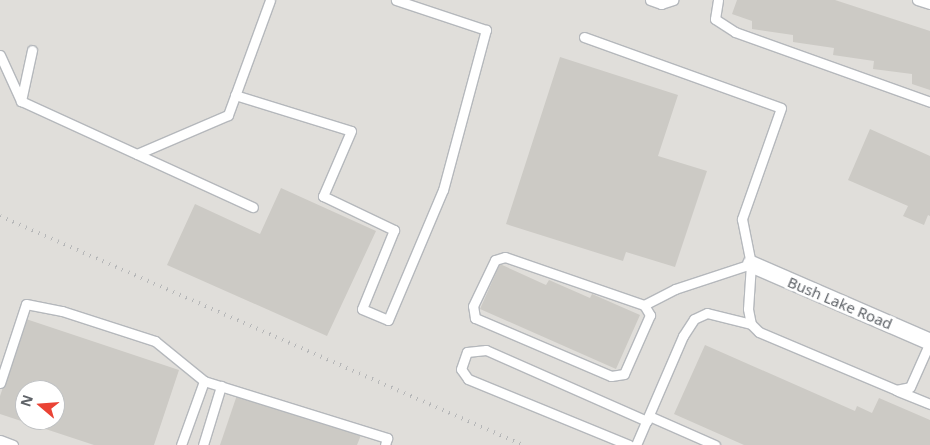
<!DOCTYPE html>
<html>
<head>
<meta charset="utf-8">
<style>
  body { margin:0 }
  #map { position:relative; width:930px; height:445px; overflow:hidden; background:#f1efe8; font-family:"Noto Sans",sans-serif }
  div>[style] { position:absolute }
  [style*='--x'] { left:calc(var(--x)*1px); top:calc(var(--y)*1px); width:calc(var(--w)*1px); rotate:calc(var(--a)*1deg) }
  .industrial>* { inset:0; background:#e0deda }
  .building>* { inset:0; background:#cccac5 }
  .roads { filter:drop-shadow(1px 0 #b5b8bc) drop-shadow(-1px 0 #b5b8bc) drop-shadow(0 1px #b5b8bc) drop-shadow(0 -1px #b5b8bc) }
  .service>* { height:9px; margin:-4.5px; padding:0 4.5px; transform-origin:4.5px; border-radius:4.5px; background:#fff }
  .minor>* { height:16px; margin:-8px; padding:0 8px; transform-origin:8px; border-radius:8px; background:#fff }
  .rail>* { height:4px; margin-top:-2px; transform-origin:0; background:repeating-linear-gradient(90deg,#b6b7b8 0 1px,transparent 0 7px) }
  span { translate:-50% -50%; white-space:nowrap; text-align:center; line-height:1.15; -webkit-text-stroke:5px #fff; paint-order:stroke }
  .street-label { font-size:15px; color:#5f6368 }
  .north { position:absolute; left:15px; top:380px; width:50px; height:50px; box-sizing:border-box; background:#fff; border:1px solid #bfc1c3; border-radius:50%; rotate:288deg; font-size:14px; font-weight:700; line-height:20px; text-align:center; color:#5f6368 }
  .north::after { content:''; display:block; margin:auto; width:18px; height:22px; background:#ea4335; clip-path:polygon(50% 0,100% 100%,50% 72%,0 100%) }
</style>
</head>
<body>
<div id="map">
  <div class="industrial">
    <div style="clip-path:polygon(evenodd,0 0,930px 0,930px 445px,0 445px,0 0,25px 390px,55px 390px,55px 420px,25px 420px,25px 390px)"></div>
  </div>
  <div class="building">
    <div style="clip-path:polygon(737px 0,835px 0,930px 31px,930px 90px,912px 84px,912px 74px,873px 69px,874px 61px,833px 55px,834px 48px,793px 42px,793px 35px,752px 29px,752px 21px,732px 14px)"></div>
    <div style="clip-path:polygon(560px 57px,678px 95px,658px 156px,707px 171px,675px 267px,626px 252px,623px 261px,506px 224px)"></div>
    <div style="clip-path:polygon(870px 129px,930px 156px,930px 216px,928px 215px,924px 225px,903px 216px,908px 206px,848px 180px)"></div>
    <div style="clip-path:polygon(281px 188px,376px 231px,327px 336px,167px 265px,195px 204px,260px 234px)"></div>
    <div style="clip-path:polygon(500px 264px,546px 285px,549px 280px,590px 298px,592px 294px,640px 315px,616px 369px,480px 309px)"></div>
    <div style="clip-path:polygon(evenodd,26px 319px,179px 370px,154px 445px,94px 445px,0 414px,0 396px,26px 319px,25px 390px,55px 390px,55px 420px,25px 420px,25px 390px)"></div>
    <div style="clip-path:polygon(705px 345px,855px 411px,857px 406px,872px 413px,879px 398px,930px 420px,930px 445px,744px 445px,674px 414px)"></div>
    <div style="clip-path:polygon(237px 395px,361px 435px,357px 445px,220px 445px)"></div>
  </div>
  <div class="roads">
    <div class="service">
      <div style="--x:650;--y:0;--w:12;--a:20"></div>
      <div style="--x:661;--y:4;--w:13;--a:-18"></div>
      <div style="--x:718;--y:0;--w:19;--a:99"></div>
      <div style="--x:715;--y:19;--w:24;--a:33"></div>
      <div style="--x:735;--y:32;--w:207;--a:19.7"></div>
      <div style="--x:917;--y:0;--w:14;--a:17"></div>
      <div style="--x:584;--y:37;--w:209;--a:19.8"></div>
      <div style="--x:781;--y:108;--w:118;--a:109.4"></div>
      <div style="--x:742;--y:219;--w:46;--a:78.7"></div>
      <div style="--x:751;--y:264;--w:45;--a:93.8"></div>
      <div style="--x:748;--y:309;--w:15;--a:79"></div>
      <div style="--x:751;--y:324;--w:11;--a:45"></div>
      <div style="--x:759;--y:332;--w:149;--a:22.9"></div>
      <div style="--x:896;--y:390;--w:14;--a:-12"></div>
      <div style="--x:910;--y:387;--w:49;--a:-66"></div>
      <div style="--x:0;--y:55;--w:51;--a:65.5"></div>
      <div style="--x:21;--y:101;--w:255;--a:24.6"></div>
      <div style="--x:235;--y:95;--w:121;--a:17.2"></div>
      <div style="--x:351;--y:131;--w:71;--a:113.3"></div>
      <div style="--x:323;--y:196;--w:79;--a:25.6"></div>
      <div style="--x:394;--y:230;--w:85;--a:112.1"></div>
      <div style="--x:362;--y:309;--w:28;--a:23"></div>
      <div style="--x:388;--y:320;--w:141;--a:-67.1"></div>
      <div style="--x:443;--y:190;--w:166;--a:-75"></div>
      <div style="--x:486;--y:30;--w:95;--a:-161.6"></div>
      <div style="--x:21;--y:101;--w:52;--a:-77.8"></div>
      <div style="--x:137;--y:154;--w:99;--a:-23.2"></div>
      <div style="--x:228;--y:115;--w:122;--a:-69.9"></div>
      <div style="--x:644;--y:305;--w:12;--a:59"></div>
      <div style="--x:650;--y:315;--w:64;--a:113.8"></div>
      <div style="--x:624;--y:374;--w:13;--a:171"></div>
      <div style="--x:611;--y:376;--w:148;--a:-156.9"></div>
      <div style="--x:475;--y:318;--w:12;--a:-99"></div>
      <div style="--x:473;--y:306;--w:51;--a:-64.4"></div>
      <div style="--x:495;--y:260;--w:10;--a:-17"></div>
      <div style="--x:505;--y:257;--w:147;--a:19.1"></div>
      <div style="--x:644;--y:305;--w:35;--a:-27"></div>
      <div style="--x:675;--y:289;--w:80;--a:-18.2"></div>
      <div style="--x:0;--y:383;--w:83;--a:-71.8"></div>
      <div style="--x:26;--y:304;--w:37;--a:11"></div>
      <div style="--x:62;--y:311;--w:98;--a:17.9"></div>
      <div style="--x:155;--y:341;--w:63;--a:39.2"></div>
      <div style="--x:898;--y:391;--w:35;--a:22"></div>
      <div style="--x:649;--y:416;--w:72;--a:23.7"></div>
      <div style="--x:0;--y:440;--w:14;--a:21"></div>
      <div style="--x:181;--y:445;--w:68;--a:-70.2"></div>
      <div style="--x:204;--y:381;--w:192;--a:17.3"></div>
      <div style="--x:387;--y:438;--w:7;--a:106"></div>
      <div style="--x:203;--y:445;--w:62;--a:-73"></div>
      <div style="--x:629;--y:445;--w:174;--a:-157.7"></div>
      <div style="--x:468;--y:379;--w:12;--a:-125"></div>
      <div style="--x:461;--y:369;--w:18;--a:-71"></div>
      <div style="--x:467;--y:352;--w:19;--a:-6"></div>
      <div style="--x:486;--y:350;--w:176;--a:23.8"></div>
      <div style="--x:636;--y:445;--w:119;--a:-66.7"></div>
      <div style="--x:683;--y:336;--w:20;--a:-57"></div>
      <div style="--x:694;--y:319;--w:14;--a:-25"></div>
      <div style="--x:707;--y:313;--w:45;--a:14"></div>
    </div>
    <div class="minor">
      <div style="--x:751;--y:264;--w:195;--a:23.5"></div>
    </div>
  </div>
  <div class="rail">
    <div style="--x:0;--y:216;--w:571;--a:23.65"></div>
  </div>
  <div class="street-label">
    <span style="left:840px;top:303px;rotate:23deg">Bush Lake Road</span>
  </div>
  <div class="north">N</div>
</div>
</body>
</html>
